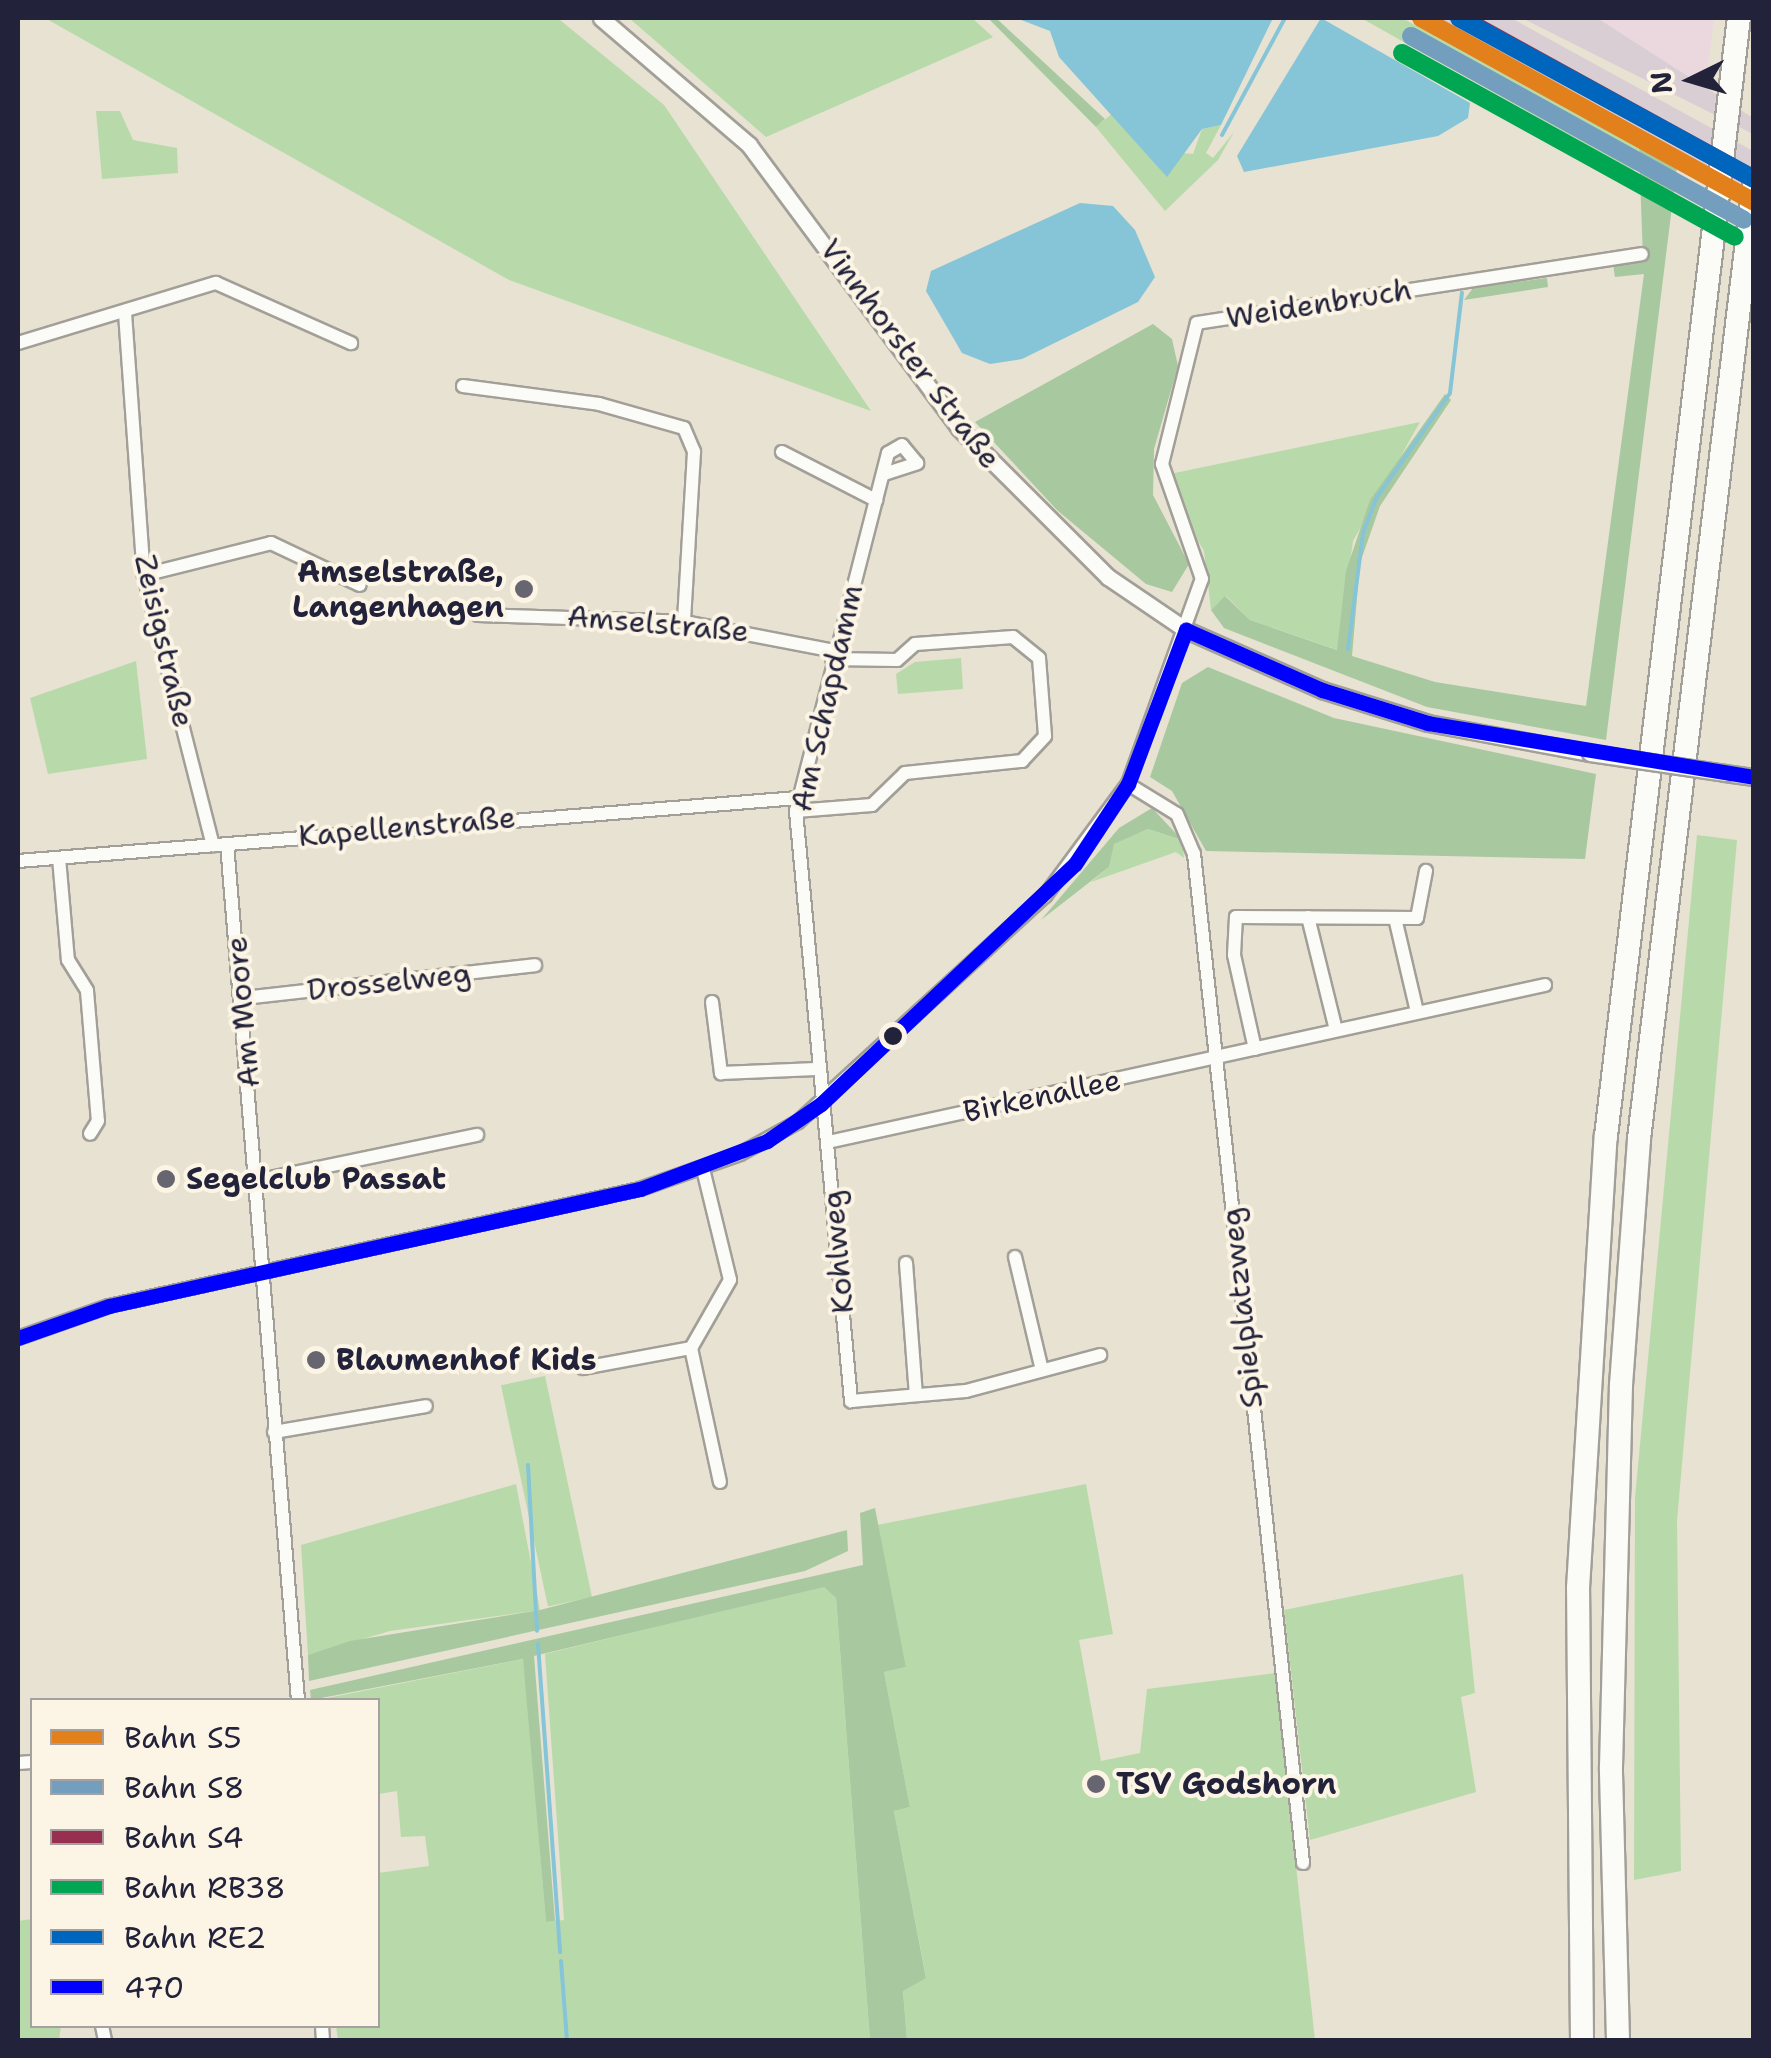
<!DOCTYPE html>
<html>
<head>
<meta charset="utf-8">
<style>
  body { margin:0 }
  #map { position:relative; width:1771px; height:2058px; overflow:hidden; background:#e7e2d1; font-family:"Shantell Sans",sans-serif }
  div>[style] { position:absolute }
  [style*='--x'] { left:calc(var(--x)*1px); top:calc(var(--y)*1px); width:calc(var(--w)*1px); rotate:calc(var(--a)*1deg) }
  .built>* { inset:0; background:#ebd8de }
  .industrial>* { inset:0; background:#d8ced3 }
  .green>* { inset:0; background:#b8daaa; transform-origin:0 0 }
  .forest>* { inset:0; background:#a8c99f }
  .water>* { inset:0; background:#86c4d7 }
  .stream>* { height:4px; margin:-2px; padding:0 2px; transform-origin:2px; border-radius:2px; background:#86c4d7 }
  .roads { filter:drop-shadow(2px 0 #a29f98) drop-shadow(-2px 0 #a29f98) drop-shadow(0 2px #a29f98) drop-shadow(0 -2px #a29f98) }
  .minor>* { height:12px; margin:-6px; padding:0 6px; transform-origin:6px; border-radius:6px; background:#fbfbf8 }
  .tertiary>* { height:15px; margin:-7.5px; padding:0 7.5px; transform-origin:7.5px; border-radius:7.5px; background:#fbfbf8 }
  .motorway>* { height:22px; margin:-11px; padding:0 11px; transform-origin:11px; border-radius:11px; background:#fbfbf8 }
  .bridges { filter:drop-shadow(2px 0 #a29f98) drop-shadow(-2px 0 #a29f98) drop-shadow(0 2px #a29f98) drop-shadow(0 -2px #a29f98) }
  .tertiary-bridge>* { height:15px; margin:-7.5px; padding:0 7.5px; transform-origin:7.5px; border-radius:7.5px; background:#fbfbf8 }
  .bus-1>* { height:15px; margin:-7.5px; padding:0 7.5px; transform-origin:7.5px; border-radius:7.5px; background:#00f }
  .rail-1>* { height:18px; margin:-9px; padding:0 9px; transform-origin:9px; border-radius:9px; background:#e2801c }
  .rail-2>* { height:18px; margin:-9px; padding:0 9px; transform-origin:9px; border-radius:9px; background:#739ebd }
  .rail-3>* { height:18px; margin:-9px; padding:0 9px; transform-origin:9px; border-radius:9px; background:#972f50 }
  .rail-4>* { height:18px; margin:-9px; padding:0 9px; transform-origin:9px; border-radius:9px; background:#00a651 }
  .rail-5>* { height:18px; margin:-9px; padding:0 9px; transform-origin:9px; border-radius:9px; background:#0065bd }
  .dots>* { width:28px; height:28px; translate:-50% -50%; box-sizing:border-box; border:5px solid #fcf5e5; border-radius:50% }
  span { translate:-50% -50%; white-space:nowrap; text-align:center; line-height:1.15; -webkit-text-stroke:8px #fcf5e5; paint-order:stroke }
  .street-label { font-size:30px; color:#22223b }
  .poi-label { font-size:30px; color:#22223b; font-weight:700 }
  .right { translate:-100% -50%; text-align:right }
  .left { translate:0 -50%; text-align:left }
  .frame { position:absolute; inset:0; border:20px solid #22223b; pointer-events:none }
  .legend { position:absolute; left:30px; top:1698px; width:350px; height:330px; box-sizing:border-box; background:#fcf5e5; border:2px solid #a5a1a1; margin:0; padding:12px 18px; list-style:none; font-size:30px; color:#22223b }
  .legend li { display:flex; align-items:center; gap:20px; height:50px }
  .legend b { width:50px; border:2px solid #a5a1a1 }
  .north { position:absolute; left:1641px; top:30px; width:100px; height:100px; -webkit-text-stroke:8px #fcf5e5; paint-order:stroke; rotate:265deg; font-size:28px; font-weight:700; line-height:40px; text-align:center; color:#22223b }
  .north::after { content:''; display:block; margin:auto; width:35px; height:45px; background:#22223b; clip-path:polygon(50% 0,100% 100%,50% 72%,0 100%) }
</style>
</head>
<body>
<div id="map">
  <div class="built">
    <div style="clip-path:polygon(1597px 18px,1714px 18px,1705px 91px,1694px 85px)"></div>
  </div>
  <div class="industrial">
    <div style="clip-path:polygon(1408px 18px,1511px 18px,1753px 151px,1753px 210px)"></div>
    <div style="clip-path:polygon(1522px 18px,1597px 18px,1753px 118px,1753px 134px)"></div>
  </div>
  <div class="green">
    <div style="clip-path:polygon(45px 18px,560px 20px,664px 105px,871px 411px,509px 280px)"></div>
    <div style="clip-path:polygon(629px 18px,972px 18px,993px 37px,766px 137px)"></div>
    <div style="clip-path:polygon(1361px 18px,1402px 18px,1639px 148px,1634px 171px)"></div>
    <div style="clip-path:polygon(96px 111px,120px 111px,133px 140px,177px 148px,178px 173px,102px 179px)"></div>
    <div style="clip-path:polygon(1114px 112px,1183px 153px,1193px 154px,1202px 129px,1221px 125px,1206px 153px,1213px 158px,1234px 132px,1218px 160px,1165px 211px,1096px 127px)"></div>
    <div style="clip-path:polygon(1420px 422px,1353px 541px,1338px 650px,1250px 620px,1226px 596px,1211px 610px,1204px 551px,1173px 498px,1170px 474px)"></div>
    <div style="clip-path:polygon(961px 658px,963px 689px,898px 694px,896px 674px,915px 662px)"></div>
    <div style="clip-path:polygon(136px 661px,147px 759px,48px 774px,30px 698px)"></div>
    <div style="clip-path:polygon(1148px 829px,1182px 840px,1184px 858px,1176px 852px,1091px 882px,1109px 867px,1113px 844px)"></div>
    <div style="clip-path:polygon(1697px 835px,1737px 840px,1677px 1521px,1681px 1871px,1634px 1880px,1635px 1498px)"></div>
    <div style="left:545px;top:1376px;width:226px;height:45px;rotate:78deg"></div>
    <div style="clip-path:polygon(516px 1484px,540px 1610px,390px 1631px,308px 1655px,301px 1545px)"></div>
    <div style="clip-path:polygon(1086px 1484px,1113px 1634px,1079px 1640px,1101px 1761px,1140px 1753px,1147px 1689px,1275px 1673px,1315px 2040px,907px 2040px,903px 1990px,926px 1977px,894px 1811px,910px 1807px,884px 1672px,906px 1667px,877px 1525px)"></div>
    <div style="clip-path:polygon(1463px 1574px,1475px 1693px,1461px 1697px,1476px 1792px,1310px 1840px,1284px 1610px)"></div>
    <div style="clip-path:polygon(823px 1586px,836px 1598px,870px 2040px,338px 2040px,336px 2026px,378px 2026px,378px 1873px,429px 1866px,425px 1836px,401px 1837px,397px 1791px,378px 1794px,378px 1700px,317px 1700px,524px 1659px,546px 1922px,564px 1920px,545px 1654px)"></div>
    <div style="clip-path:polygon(32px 1919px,32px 2026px,61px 2026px,59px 2040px,18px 2040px,18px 1921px)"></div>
  </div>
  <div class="forest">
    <div style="clip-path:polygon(988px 18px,996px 18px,1105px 119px,1096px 127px)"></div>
    <div style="clip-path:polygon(1639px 148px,1677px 166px,1606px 740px,1427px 707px,1224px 628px,1211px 610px,1225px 596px,1250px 620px,1337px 650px,1346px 571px,1370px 500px,1445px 394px,1451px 400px,1380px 506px,1360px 563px,1352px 656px,1435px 682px,1586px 706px,1644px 274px,1615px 277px,1613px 264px,1643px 259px)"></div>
    <div style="clip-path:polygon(1547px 278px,1548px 287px,1464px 300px,1473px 288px)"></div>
    <div style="clip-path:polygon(1153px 324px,1172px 339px,1178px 366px,1154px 449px,1153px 495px,1189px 564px,1172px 592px,1146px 584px,1058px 511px,975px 422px)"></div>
    <div style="clip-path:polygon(1208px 667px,1334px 718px,1596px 774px,1585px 859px,1206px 851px,1172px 791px,1150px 777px,1182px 683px)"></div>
    <div style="clip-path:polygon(1152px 808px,1182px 840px,1148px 829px,1114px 844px,1109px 867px,1041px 920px,1119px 828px)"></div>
    <div style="clip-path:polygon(875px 1508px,906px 1667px,884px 1672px,910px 1807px,894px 1811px,926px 1978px,903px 1991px,907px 2040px,870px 2040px,836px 1598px,824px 1587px,534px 1656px,555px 1921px,546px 1922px,523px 1659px,311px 1700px,310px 1690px,863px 1565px,860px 1513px)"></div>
    <div style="clip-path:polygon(847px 1530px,848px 1551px,805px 1571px,309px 1681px,308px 1655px,350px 1641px,540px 1610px)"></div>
  </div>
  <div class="water">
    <div style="clip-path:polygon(1016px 18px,1146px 19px,1273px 18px,1221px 125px,1202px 129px,1167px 177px,1059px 57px,1050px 31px)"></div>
    <div style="clip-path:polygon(1321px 18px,1470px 103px,1468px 118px,1438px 136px,1244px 172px,1237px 156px)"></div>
    <div style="clip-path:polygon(1080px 203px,1113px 206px,1135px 230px,1155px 277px,1138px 302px,1022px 359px,990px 364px,962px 353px,926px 291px,931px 271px)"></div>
  </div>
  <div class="stream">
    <div style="--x:1222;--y:135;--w:133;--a:-61.7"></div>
    <div style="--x:1348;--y:649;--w:117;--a:-82.6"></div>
    <div style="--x:1363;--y:533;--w:39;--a:-69"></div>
    <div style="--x:1377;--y:497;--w:127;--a:-54.9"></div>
    <div style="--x:1450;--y:393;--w:101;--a:-83.2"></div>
    <div style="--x:528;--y:1465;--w:166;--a:86.9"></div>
    <div style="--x:538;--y:1644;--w:309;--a:85.9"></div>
    <div style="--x:561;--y:1961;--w:79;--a:85.7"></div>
  </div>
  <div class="roads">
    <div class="minor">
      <div style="--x:125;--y:313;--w:263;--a:85.9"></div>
      <div style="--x:144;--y:575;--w:279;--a:75.7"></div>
      <div style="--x:18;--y:343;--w:207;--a:-16.9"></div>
      <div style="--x:216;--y:283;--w:148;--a:24"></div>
      <div style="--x:463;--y:386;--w:137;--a:7.5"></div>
      <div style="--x:599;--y:404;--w:88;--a:15.8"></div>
      <div style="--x:684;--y:428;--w:26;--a:67"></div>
      <div style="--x:694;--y:452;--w:170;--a:93.4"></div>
      <div style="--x:782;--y:452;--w:106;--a:27.1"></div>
      <div style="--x:884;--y:474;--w:35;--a:-18"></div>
      <div style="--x:917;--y:463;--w:23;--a:-130"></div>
      <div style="--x:902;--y:445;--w:16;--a:150"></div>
      <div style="--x:888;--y:453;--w:370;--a:104.4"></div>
      <div style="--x:796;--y:811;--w:593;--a:84.67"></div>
      <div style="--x:851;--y:1401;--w:115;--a:-5"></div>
      <div style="--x:966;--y:1391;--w:139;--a:-15"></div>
      <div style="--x:144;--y:575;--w:131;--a:-14.1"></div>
      <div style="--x:271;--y:543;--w:98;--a:25.3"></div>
      <div style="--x:478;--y:615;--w:206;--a:1.9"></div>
      <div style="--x:684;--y:622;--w:154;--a:10.9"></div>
      <div style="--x:1128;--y:784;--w:57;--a:31.5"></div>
      <div style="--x:1177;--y:814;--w:43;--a:67"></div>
      <div style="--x:1194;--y:854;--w:1015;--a:83.83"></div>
      <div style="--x:796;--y:811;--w:76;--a:-4.5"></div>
      <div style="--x:872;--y:805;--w:46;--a:-44.1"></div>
      <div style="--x:905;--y:773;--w:118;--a:-5.9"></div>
      <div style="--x:1022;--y:761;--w:34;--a:-47"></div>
      <div style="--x:1045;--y:736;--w:78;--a:-94.4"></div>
      <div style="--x:1039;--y:658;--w:33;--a:-141"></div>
      <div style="--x:1013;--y:637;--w:98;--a:175.9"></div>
      <div style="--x:915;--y:644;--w:24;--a:138"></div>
      <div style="--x:897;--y:660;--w:65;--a:-179.1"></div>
      <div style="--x:227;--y:844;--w:859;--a:85.26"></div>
      <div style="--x:59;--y:858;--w:102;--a:85"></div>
      <div style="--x:68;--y:960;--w:36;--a:58"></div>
      <div style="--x:87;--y:991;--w:130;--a:85.2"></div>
      <div style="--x:98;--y:1121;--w:15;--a:122"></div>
      <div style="--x:18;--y:861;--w:782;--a:-4.62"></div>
      <div style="--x:1308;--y:917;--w:116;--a:76.1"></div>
      <div style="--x:1395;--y:918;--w:97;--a:76.8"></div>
      <div style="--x:243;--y:998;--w:294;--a:-6.4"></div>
      <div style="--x:712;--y:1002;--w:72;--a:82.8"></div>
      <div style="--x:721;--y:1073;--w:95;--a:-2.4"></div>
      <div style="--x:1255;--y:1049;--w:96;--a:-102.6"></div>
      <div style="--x:1234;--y:955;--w:38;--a:-87"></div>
      <div style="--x:1236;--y:917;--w:181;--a:0.3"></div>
      <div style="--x:1417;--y:918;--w:48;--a:-79.2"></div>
      <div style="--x:828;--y:1142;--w:734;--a:-12.35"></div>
      <div style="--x:703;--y:1169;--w:114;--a:76.3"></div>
      <div style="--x:730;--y:1280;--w:78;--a:119.8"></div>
      <div style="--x:691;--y:1348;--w:137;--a:77.8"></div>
      <div style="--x:256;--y:1181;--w:226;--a:-11.8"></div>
      <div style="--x:1015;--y:1257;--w:116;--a:76.6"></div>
      <div style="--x:906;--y:1263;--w:132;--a:85.7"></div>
      <div style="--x:18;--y:1338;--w:96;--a:-19.4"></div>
      <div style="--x:109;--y:1306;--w:544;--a:-12.43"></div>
      <div style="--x:640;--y:1189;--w:106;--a:-19.3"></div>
      <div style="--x:740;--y:1154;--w:66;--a:-28.9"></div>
      <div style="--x:798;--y:1122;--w:335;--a:-42.5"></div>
      <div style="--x:1045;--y:896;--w:139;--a:-53.5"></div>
      <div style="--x:1128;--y:784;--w:218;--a:-70.2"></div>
      <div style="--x:1202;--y:579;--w:122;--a:-109.2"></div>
      <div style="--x:1162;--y:464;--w:145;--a:-76.1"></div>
      <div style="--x:1197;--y:323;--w:450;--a:-8.8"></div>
      <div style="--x:583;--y:1368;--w:110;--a:-10.5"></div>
      <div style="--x:274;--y:1432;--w:154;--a:-9.7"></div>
      <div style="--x:18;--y:1763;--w:14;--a:-4"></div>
      <div style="--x:102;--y:2026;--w:14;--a:78"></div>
      <div style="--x:322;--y:2026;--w:14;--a:86"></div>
    </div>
    <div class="tertiary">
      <div style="--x:601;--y:18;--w:195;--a:40.6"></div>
      <div style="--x:749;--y:145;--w:352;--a:53.4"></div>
      <div style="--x:959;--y:428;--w:211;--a:45"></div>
      <div style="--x:1108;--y:577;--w:94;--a:34.2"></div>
      <div style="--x:1186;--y:630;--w:149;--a:23.8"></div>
      <div style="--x:1322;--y:690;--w:111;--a:17.3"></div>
      <div style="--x:1428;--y:723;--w:165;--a:10.5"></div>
      <div style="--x:1725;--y:773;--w:29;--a:8"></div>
    </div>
    <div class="motorway">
      <div style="--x:1582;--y:2040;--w:452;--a:-90.5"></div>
      <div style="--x:1578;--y:1588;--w:453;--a:-86.5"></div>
      <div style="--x:1606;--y:1136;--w:1126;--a:-83.22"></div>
      <div style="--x:1618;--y:2040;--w:273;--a:-91.5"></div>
      <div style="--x:1611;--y:1767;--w:382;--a:-88.5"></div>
      <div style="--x:1621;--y:1385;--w:247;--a:-85.8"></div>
      <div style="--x:1639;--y:1139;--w:963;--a:-83.14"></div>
    </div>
  </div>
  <div class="bridges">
    <div class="tertiary-bridge">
      <div style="--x:1590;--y:753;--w:136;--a:8.4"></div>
    </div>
  </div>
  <div class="bus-1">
    <div style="--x:18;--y:1338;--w:96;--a:-19.4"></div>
    <div style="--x:109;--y:1306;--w:544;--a:-12.43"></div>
    <div style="--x:640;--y:1189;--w:136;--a:-20.7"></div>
    <div style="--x:767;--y:1141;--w:65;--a:-34.4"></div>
    <div style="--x:821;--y:1104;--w:349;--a:-43.4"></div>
    <div style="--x:1075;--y:864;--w:96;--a:-56.5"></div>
    <div style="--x:1128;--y:784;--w:165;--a:-69.4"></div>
    <div style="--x:1186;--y:630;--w:149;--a:23.8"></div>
    <div style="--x:1322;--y:690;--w:111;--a:17.3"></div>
    <div style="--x:1428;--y:723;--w:330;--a:9.4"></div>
  </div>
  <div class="rail-1">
    <div style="--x:1421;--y:18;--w:380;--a:28.9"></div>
  </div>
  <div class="rail-2">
    <div style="--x:1411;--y:36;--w:380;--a:28.9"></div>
  </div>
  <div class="rail-3">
    <div style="--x:1461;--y:18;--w:334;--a:28.8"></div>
  </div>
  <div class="rail-4">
    <div style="--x:1402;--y:53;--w:380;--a:28.9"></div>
  </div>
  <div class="rail-5">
    <div style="--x:1459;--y:18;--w:336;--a:28.6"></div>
  </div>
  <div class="dots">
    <div style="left:524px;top:589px;background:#676570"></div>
    <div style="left:893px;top:1036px;background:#22223b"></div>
    <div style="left:166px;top:1179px;background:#676570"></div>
    <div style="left:316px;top:1360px;background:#676570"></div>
    <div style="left:1096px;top:1784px;background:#676570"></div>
  </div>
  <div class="street-label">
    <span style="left:1319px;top:304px;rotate:-9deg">Weidenbruch</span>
    <span style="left:910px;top:354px;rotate:53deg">Vinnhorster Straße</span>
    <span style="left:658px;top:624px;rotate:5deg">Amselstraße</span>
    <span style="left:164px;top:641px;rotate:77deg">Zeisigstraße</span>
    <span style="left:827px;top:698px;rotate:-77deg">Am Schapdamm</span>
    <span style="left:407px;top:827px;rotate:-5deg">Kapellenstraße</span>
    <span style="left:389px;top:982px;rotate:-6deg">Drosselweg</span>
    <span style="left:243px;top:1012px;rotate:-95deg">Am Moore</span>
    <span style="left:1042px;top:1096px;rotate:-12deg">Birkenallee</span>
    <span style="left:838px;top:1252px;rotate:-95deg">Kohlweg</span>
    <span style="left:1242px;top:1308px;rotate:-96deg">Spielplatzweg</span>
  </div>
  <div class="poi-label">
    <span class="right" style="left:504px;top:589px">Amselstraße,<br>Langenhagen</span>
    <span class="left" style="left:186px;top:1179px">Segelclub Passat</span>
    <span class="left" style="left:336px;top:1360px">Blaumenhof Kids</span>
    <span class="left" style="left:1116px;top:1784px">TSV Godshorn</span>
  </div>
  <div class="frame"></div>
  <ul class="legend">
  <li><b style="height:12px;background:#e2801c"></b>Bahn S5</li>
  <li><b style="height:12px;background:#739ebd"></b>Bahn S8</li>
  <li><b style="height:12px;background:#972f50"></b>Bahn S4</li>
  <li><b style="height:12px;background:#00a651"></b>Bahn RB38</li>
  <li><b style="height:12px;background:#0065bd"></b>Bahn RE2</li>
  <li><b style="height:12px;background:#00f"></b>470</li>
  </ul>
  <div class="north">N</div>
</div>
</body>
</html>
